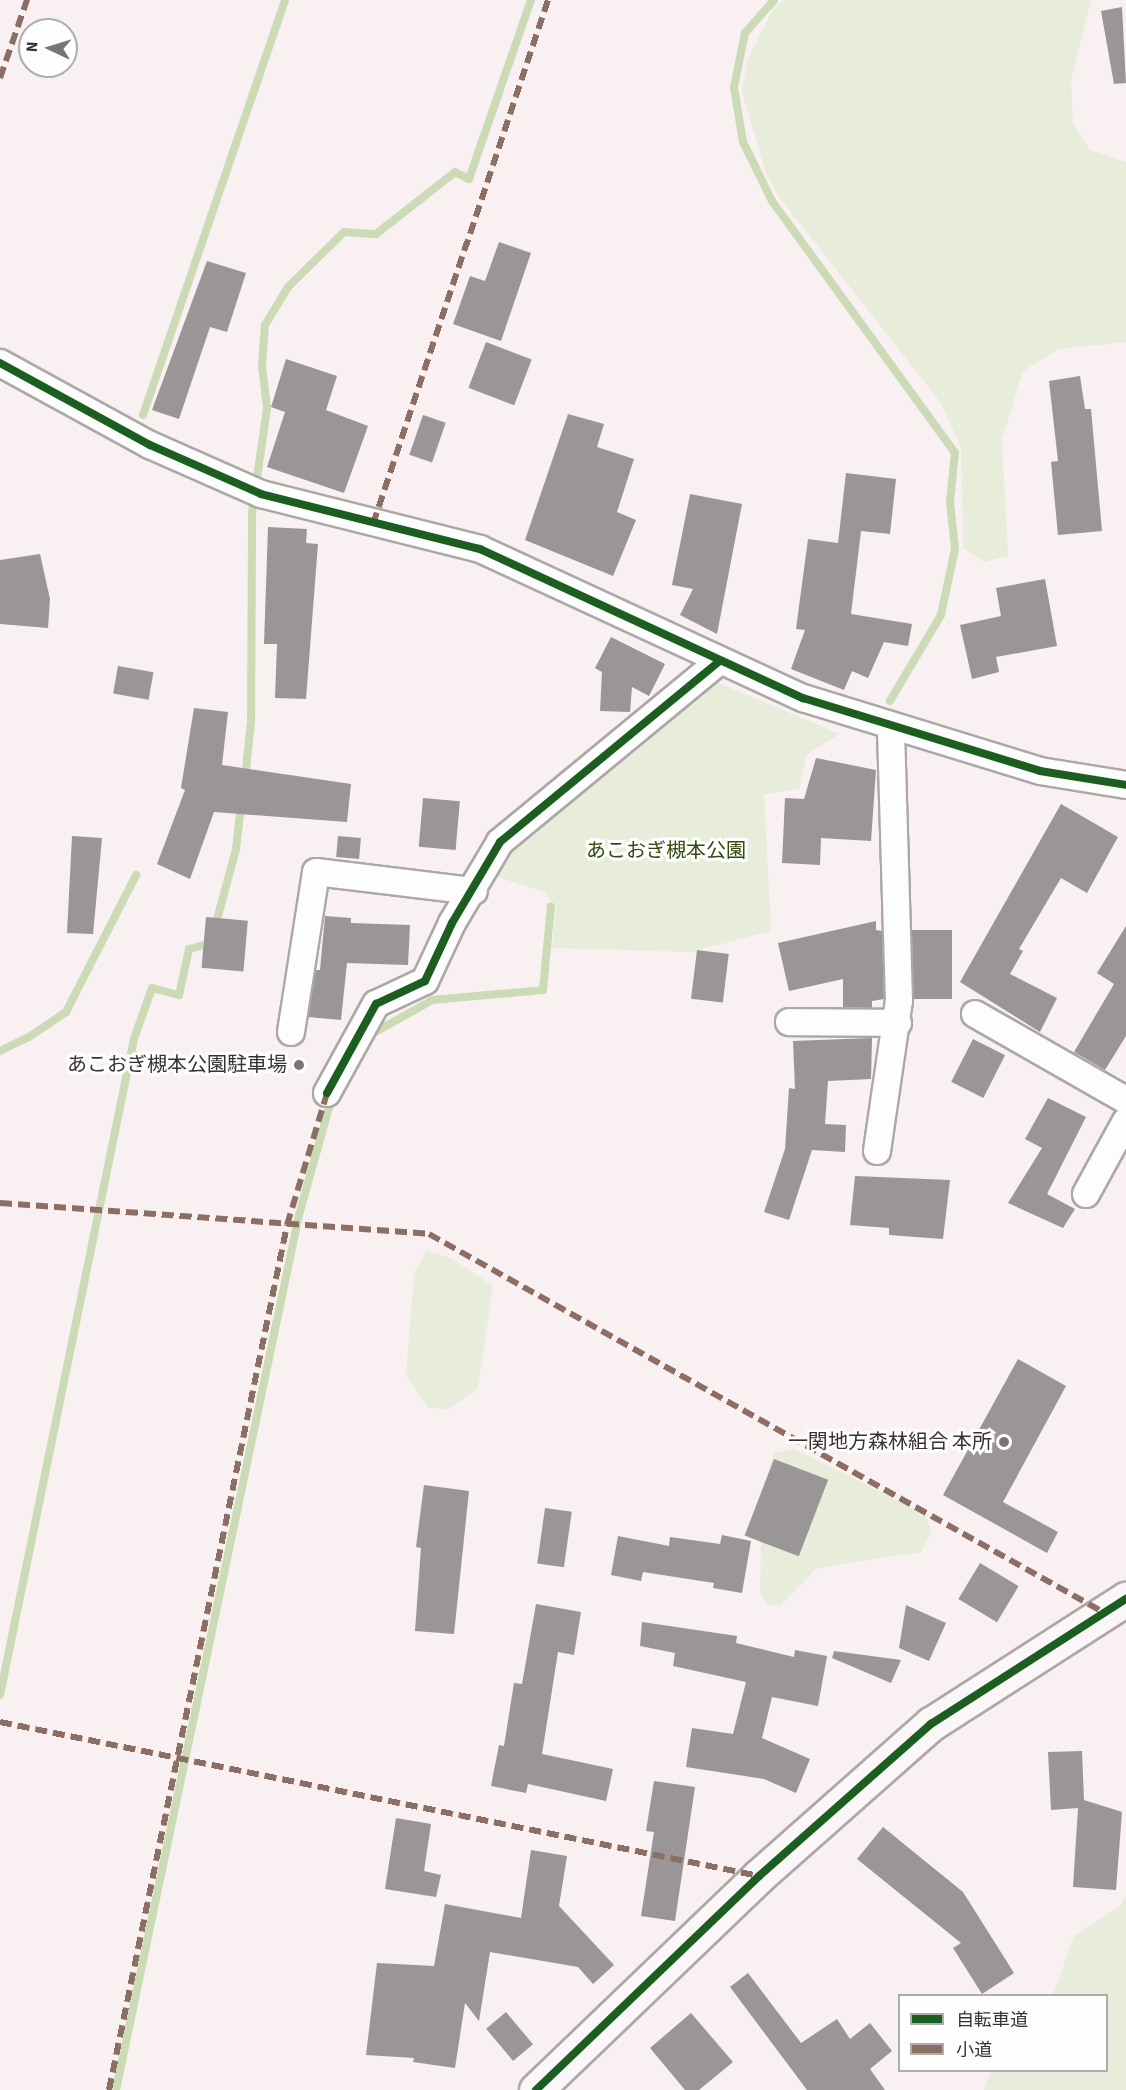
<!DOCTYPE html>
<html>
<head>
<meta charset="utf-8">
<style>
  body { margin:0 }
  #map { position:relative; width:1126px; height:2090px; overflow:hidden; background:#f8f0f1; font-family:"Source Sans 3","Noto Sans JP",sans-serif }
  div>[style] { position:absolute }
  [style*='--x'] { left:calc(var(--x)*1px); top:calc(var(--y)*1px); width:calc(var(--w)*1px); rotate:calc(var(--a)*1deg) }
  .green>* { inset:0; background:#e7edda }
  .stream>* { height:8px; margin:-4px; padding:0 4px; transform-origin:4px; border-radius:4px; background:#cbdbb5 }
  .building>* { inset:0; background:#9a9596; transform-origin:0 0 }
  .roads { filter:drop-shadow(2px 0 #ada7a8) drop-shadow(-2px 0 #ada7a8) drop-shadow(0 2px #ada7a8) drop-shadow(0 -2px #ada7a8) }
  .street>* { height:26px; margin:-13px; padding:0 13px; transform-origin:13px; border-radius:13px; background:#fefdfd }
  .secondary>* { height:33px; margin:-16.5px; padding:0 16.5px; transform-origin:16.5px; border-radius:16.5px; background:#fbf6f7 }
  .quiet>* { height:6px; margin-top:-3px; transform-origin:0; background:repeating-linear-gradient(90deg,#8d6e63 0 12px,transparent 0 18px) }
  .cycleway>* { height:8px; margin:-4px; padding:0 4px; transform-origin:4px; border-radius:4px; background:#1b5e20 }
  .dots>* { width:16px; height:16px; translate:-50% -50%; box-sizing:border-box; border:3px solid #fefefe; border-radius:50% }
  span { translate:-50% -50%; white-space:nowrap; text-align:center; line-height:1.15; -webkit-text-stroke:6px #fefefe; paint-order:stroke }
  .park-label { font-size:20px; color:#33490e }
  .poi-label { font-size:20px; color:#373132 }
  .right { translate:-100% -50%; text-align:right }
  .legend { position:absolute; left:898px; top:1994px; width:210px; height:78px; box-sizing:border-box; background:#fefefe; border:2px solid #aeacac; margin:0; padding:8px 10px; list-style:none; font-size:18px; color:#373132 }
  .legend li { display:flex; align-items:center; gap:12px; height:30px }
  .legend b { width:30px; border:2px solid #aeacac }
  .north { position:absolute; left:18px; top:18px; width:60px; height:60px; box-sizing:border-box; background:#fefefe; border:2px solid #aeacac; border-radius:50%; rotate:274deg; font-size:16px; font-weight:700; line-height:24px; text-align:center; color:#373132 }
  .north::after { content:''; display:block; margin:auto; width:21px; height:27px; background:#7b7475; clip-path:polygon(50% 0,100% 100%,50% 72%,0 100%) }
</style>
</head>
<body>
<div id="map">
  <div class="green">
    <div style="clip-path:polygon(784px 0,1091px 0,1071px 80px,1073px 124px,1090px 150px,1126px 162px,1126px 342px,1058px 349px,1023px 371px,1002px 439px,1008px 556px,984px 562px,963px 548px,961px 448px,941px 403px,779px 197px,766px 173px,742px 93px,747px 61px,774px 7px)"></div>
    <div style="clip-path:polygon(709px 679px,840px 734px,807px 754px,799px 789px,764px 794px,771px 931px,692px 952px,552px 948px,556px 907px,544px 892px,488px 874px)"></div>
    <div style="clip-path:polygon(426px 1251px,451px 1258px,493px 1286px,478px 1389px,448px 1409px,429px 1408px,406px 1376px,414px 1274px)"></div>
    <div style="clip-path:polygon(794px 1449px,925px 1514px,932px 1531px,921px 1552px,817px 1568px,781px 1605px,768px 1605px,760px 1593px,762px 1493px,774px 1453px)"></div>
    <div style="clip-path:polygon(1126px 1896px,1126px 2090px,984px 2090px,991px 2071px,1106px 2070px,1106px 1996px,1053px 1995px,1074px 1936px,1119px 1907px)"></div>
  </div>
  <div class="stream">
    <div style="--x:774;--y:0;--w:44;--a:131.3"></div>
    <div style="--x:745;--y:33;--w:55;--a:101.5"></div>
    <div style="--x:734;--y:87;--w:56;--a:80.7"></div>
    <div style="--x:743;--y:142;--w:66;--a:63.8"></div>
    <div style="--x:772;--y:201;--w:311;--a:54"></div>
    <div style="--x:955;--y:453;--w:49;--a:95.8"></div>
    <div style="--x:950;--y:502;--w:47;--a:83.9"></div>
    <div style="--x:955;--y:549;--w:67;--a:102"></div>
    <div style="--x:941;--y:615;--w:100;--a:120.7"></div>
    <div style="--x:143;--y:415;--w:439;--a:-71.1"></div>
    <div style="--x:245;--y:778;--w:56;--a:-83.9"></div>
    <div style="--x:251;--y:722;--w:209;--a:-89.7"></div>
    <div style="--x:252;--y:513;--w:106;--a:-81.9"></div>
    <div style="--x:267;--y:408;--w:42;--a:-96.8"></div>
    <div style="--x:262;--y:366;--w:41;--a:-85.8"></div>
    <div style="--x:265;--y:325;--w:44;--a:-58.8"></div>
    <div style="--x:288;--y:287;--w:78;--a:-44.5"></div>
    <div style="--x:344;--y:232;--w:32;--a:4"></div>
    <div style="--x:376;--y:234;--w:100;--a:-38.1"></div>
    <div style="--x:455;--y:172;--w:16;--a:27"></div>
    <div style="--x:469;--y:179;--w:189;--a:-70.9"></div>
    <div style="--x:215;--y:927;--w:81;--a:-74.9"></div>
    <div style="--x:236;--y:849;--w:44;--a:-83.5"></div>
    <div style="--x:370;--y:1035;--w:71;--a:-29.4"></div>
    <div style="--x:432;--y:1000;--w:111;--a:-5.1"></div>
    <div style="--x:543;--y:990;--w:84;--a:-84.6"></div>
    <div style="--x:0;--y:1051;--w:32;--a:-26"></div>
    <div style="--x:29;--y:1037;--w:45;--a:-34"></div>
    <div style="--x:66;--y:1012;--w:154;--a:-62.9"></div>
    <div style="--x:0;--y:1695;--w:670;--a:-78.46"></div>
    <div style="--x:134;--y:1039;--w:54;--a:-70.6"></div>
    <div style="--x:152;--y:988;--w:28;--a:15"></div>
    <div style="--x:179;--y:995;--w:47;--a:-77.7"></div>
    <div style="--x:189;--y:949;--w:23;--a:-15"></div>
    <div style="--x:116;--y:2090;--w:894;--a:-78.19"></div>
    <div style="--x:299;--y:1215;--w:123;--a:-74.4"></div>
  </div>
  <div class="building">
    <div style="clip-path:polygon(1122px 7px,1126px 83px,1114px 84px,1101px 11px)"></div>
    <div style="clip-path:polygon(499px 242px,531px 253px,501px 341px,453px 324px,470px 276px,485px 281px)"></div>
    <div style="clip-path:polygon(207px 261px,246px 273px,227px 332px,210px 327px,179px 419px,152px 410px)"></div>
    <div style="left:486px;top:342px;width:49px;height:49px;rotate:21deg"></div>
    <div style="clip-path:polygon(286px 359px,337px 376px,326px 410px,368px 426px,344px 493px,267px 467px,285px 412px,271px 407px)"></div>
    <div style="clip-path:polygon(1080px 376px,1085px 409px,1091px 409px,1102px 531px,1058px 535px,1051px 462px,1058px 461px,1049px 381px)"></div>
    <div style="clip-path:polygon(568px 414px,604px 424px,597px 447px,634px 459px,617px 512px,636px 520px,613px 576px,525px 540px)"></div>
    <div style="left:423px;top:415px;width:24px;height:42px;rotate:19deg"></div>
    <div style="clip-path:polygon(846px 473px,896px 479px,890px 534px,861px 531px,851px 614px,912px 624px,908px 646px,884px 642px,868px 678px,852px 671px,844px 690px,791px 669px,805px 630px,796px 629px,808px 539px,838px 543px)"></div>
    <div style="clip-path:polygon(690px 494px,742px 504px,717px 634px,680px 615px,693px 589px,672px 585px)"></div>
    <div style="clip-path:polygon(268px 527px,307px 529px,306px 543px,318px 544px,306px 699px,275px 698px,277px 644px,264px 644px)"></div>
    <div style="clip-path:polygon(40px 554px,50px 599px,48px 628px,0 624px,0 560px)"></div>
    <div style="clip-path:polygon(1045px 579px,1057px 646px,996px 657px,999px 672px,972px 679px,960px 625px,1001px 616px,996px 588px)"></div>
    <div style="clip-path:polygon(611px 637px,665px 664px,649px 696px,632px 687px,630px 712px,600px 711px,602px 672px,595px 668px)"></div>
    <div style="left:118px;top:666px;width:36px;height:28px;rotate:10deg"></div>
    <div style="clip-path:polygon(194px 708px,228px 712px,222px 765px,351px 784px,347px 822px,214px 812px,190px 879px,157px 864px,185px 790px,181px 788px)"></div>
    <div style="clip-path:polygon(816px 758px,876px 770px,871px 841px,821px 838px,820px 865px,782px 863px,785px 798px,804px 799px)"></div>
    <div style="left:423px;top:798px;width:37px;height:49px;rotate:5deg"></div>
    <div style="clip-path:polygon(1061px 804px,1118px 837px,1087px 893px,1061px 878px,1019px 949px,1023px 951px,1010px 974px,1057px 998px,1040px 1032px,960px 982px)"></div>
    <div style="clip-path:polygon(72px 836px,102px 838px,93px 934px,67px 933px)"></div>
    <div style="left:338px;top:836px;width:23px;height:21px;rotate:5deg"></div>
    <div style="clip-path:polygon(325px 916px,351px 918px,351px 923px,410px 925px,408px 965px,347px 963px,341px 1020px,308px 1017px,316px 970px,320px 970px)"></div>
    <div style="left:206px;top:917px;width:42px;height:51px;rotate:5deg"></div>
    <div style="clip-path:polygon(876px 921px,876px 930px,882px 931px,884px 999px,872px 1001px,872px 1008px,843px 1007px,843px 979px,789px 991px,778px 943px)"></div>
    <div style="clip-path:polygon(1126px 926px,1126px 1036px,1105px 1070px,1074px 1052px,1114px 984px,1097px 973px)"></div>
    <div style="left:952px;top:930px;width:69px;height:40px;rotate:90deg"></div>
    <div style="left:697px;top:950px;width:32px;height:49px;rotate:7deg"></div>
    <div style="clip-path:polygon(872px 1038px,871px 1079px,828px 1081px,825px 1124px,846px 1125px,845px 1152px,812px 1150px,789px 1220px,764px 1212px,785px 1149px,789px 1088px,795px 1089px,793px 1041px)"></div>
    <div style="left:973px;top:1039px;width:36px;height:48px;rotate:27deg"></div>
    <div style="clip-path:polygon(1048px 1098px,1086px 1117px,1047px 1194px,1075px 1209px,1063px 1228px,1008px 1203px,1042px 1148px,1025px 1139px)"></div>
    <div style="clip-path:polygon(855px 1176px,950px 1180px,943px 1239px,889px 1235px,889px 1228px,850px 1225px)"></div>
    <div style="clip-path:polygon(1018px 1359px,1066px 1386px,1003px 1502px,1058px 1532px,1047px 1553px,943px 1495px)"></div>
    <div style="left:774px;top:1459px;width:58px;height:82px;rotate:21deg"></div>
    <div style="clip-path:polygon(424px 1485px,469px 1491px,454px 1634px,415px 1631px,421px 1548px,416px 1547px)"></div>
    <div style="left:545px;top:1508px;width:27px;height:56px;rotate:8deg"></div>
    <div style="clip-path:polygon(722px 1535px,751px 1541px,742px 1593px,713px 1588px,714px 1583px,643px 1572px,641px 1581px,611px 1575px,618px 1536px,669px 1546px,670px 1537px,720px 1544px)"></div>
    <div style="left:980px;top:1563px;width:45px;height:42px;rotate:31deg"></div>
    <div style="clip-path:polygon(536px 1604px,581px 1612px,574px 1655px,558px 1652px,542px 1754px,613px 1769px,606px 1801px,528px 1784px,526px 1793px,491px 1786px,499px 1745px,504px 1746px,514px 1683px,522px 1684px)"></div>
    <div style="clip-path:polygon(906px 1605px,946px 1623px,929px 1661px,899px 1648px)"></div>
    <div style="clip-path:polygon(642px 1622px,737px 1636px,736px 1643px,794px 1657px,795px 1650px,827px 1656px,818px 1706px,772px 1697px,762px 1738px,810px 1759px,796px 1793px,764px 1779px,686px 1767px,692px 1728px,733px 1734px,746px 1682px,673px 1666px,675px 1653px,640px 1646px)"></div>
    <div style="clip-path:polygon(834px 1651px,901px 1660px,891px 1683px,832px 1658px)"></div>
    <div style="clip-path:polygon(1082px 1751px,1084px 1800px,1122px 1812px,1116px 1890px,1073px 1887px,1078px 1808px,1051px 1810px,1048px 1752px)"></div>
    <div style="clip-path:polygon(654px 1781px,695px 1787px,675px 1921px,641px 1916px,654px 1832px,646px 1831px)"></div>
    <div style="clip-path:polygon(396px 1818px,431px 1824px,424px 1871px,441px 1875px,436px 1897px,385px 1889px)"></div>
    <div style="clip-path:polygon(883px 1827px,963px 1892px,1014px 1973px,982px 1994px,953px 1948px,961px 1943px,857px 1859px)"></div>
    <div style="clip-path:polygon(531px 1850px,567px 1856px,559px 1906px,614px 1965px,593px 1984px,578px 1967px,490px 1952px,479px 2021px,465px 2003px,455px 2068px,413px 2062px,414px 2058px,366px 2055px,377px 1963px,434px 1966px,445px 1904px,521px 1918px)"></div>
    <div style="clip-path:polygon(748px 1973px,801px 2043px,837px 2019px,850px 2039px,870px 2023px,892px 2051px,870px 2069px,885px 2090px,807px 2090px,730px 1987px)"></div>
    <div style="left:506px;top:2012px;width:42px;height:26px;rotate:50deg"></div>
    <div style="clip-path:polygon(691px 2013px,733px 2062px,699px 2090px,685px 2090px,650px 2048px)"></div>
  </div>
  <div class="roads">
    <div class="street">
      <div style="--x:0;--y:363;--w:171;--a:28.7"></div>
      <div style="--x:150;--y:445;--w:121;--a:23.8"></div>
      <div style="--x:261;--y:494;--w:226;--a:14.1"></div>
      <div style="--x:480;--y:549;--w:356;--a:24.8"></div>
      <div style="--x:803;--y:698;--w:248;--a:17.1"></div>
      <div style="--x:1040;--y:771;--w:87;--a:9.2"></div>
      <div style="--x:975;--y:1014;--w:174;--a:29.7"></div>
      <div style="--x:789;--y:1022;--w:109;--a:0.5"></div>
      <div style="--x:291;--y:1032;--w:162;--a:-81.1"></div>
      <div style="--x:316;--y:872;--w:159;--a:6.9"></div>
      <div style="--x:327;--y:1093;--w:102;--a:-61.2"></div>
      <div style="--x:376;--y:1004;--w:54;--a:-25.1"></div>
      <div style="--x:425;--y:981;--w:64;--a:-65"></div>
      <div style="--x:452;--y:923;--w:94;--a:-59.3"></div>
      <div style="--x:500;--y:842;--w:283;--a:-39.5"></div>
      <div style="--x:877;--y:1151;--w:152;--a:-81.7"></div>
      <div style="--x:899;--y:1001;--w:273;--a:-91.7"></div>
      <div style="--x:1086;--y:1194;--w:83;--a:-61.3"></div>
    </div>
    <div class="secondary">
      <div style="--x:536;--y:2090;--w:309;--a:-43.8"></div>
      <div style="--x:759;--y:1876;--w:230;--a:-41.5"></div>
      <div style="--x:931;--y:1724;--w:232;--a:-32.7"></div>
    </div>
  </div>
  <div class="quiet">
    <div style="--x:0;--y:78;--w:83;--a:-70.9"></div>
    <div style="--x:373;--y:524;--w:552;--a:-71.53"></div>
    <div style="--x:0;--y:1203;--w:430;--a:4.1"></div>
    <div style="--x:429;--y:1234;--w:773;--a:29.29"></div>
    <div style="--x:0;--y:1722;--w:774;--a:11.47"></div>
    <div style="--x:109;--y:2090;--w:883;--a:-78.37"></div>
    <div style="--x:287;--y:1225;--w:138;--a:-73.1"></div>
  </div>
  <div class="cycleway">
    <div style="--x:0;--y:363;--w:171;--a:28.7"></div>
    <div style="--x:150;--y:445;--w:121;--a:23.8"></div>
    <div style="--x:261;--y:494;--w:226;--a:14.1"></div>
    <div style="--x:480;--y:549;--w:356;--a:24.8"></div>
    <div style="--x:803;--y:698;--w:248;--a:17.1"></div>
    <div style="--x:1040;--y:771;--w:87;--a:9.2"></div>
    <div style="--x:327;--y:1093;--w:102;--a:-61.2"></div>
    <div style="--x:376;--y:1004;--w:54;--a:-25.1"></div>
    <div style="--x:425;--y:981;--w:64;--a:-65"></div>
    <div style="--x:452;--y:923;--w:94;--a:-59.3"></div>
    <div style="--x:500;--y:842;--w:283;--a:-39.5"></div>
    <div style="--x:536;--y:2090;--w:309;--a:-43.8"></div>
    <div style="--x:759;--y:1876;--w:230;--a:-41.5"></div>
    <div style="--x:931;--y:1724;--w:232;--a:-32.7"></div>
  </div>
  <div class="dots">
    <div style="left:299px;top:1065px;background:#7b7475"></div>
    <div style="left:1004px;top:1442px;background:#7b7475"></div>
  </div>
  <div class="park-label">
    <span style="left:666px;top:851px">あこおぎ槻本公園</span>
  </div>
  <div class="poi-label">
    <span class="right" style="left:287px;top:1065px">あこおぎ槻本公園駐車場</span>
    <span class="right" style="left:992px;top:1442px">一関地方森林組合 本所</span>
  </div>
  <ul class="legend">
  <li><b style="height:8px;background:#1b5e20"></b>自転車道</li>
  <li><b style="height:8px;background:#8d6e63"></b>小道</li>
  </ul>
  <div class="north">N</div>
</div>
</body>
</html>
